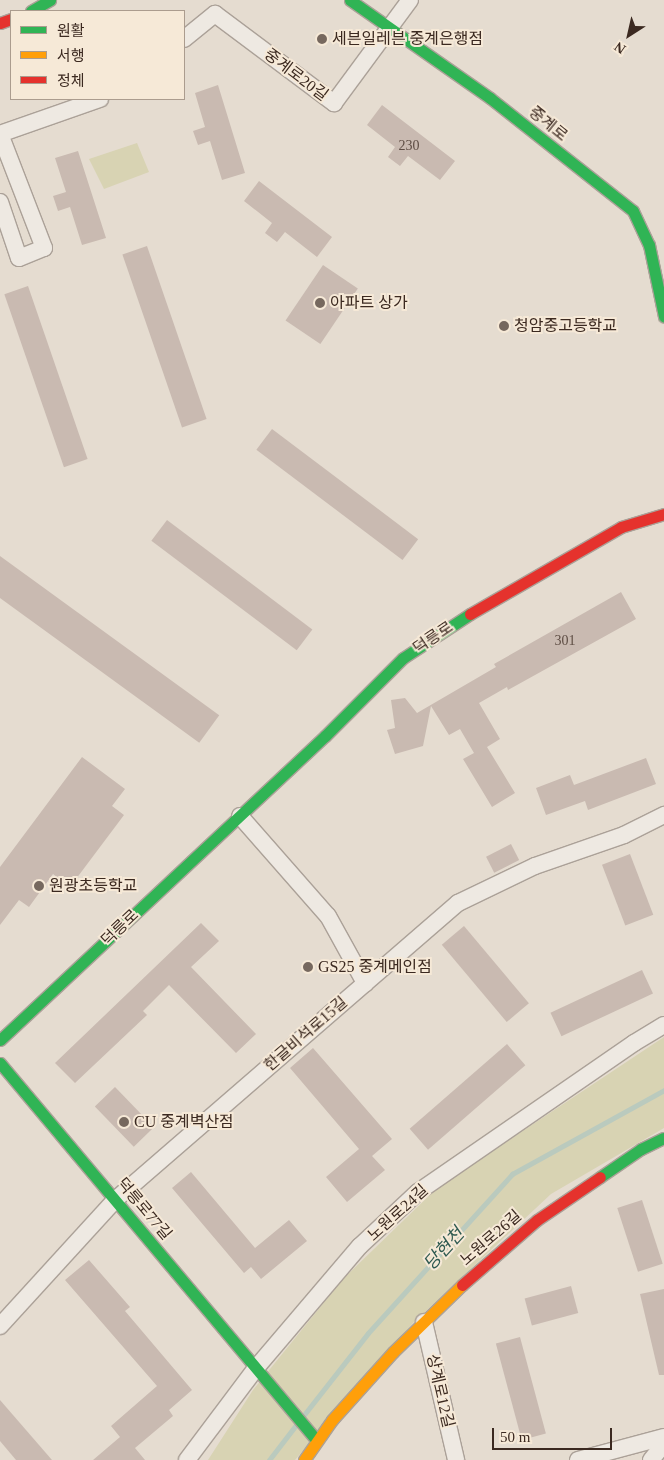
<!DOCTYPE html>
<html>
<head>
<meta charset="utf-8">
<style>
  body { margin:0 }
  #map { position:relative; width:664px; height:1460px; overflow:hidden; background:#e5dcd0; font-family:"Times New Roman","Noto Sans KR",serif }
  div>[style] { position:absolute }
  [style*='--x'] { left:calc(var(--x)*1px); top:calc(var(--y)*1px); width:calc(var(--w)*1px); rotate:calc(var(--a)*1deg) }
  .green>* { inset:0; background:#d8d3b3 }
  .stream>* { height:5px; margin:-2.5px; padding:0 2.5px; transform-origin:2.5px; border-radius:2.5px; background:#bacabe }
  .building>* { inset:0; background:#c9bab1; transform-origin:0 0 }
  .roads { filter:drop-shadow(1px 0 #aba198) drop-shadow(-1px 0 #aba198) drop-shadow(0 1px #aba198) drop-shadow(0 -1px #aba198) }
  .street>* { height:16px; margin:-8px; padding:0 8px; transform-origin:8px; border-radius:8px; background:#eee9e2 }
  .fast>* { height:11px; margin:-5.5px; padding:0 5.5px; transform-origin:5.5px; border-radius:5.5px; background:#30b455 }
  .slow>* { height:11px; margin:-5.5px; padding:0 5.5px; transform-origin:5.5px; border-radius:5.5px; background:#ff9f0a }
  .jam>* { height:11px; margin:-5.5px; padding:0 5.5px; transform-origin:5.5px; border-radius:5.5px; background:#e5322d }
  .dots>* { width:14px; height:14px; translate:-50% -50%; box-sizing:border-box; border:2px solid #f6e9d7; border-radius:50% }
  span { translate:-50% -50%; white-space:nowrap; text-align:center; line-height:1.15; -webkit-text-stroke:4px #f6e9d7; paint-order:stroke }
  .number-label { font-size:14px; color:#5e4d44 }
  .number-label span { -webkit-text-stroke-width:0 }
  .poi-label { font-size:16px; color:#3b2920 }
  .left { translate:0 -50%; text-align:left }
  .street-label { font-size:16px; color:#3b2920 }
  .water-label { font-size:18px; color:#2f5a51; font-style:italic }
  .legend { position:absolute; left:10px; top:10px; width:175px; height:90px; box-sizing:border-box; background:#f6e9d7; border:1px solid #ab9c8e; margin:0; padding:6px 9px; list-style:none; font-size:15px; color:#3b2920 }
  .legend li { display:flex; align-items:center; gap:10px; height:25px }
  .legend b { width:25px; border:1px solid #ab9c8e }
  .north { position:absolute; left:604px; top:10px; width:50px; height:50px; -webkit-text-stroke:4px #f6e9d7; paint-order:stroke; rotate:215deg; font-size:14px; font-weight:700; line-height:20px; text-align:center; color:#3b2920 }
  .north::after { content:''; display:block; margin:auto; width:18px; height:22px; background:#3b2920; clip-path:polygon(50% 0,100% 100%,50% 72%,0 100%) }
  .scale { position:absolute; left:492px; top:1428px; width:120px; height:22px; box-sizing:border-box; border:2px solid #3b2920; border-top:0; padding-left:6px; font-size:15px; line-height:18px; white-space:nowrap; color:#3b2920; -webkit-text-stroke:4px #f6e9d7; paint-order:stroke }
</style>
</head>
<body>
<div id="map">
  <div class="green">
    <div style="clip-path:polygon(137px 143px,149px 172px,104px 189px,89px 159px)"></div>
    <div style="clip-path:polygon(664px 1037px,664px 1128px,551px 1194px,413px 1323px,295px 1460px,208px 1460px,253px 1390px,343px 1279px,437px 1188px)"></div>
  </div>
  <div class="stream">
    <div style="--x:303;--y:1416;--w:105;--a:-51.9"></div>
    <div style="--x:368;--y:1333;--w:215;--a:-47.8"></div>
    <div style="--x:512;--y:1174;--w:174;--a:-28.9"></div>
    <div style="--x:269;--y:1460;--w:44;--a:-52.4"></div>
  </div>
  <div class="building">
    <div style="clip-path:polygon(218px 85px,245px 173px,222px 180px,210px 141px,198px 145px,193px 131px,205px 127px,195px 93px)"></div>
    <div style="clip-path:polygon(382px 105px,455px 161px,440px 180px,408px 156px,400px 166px,388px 157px,395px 147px,367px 125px)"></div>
    <div style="clip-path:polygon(78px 151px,106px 238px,82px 245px,70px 207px,58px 211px,53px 196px,66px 192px,55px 158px)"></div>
    <div style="clip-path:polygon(259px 181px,332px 237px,317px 257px,285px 232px,277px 242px,265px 233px,272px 223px,244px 201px)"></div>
    <div style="left:147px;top:246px;width:183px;height:26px;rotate:71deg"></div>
    <div style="left:323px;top:265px;width:42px;height:67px;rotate:34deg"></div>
    <div style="left:28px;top:286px;width:183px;height:25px;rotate:71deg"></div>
    <div style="left:272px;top:429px;width:183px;height:26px;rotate:37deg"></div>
    <div style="left:167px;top:520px;width:182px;height:26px;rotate:37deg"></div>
    <div style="left:0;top:556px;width:271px;height:34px;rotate:36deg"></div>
    <div style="clip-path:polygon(621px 592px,636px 619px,508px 690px,507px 687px,479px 703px,500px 739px,487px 747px,515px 793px,492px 807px,463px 759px,474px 753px,460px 729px,449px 735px,431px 706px,423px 746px,395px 754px,387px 730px,395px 728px,391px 700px,405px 698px,417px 713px,496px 667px,494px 664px)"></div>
    <div style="clip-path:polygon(82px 757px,125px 789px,112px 806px,124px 815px,70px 887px,53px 874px,29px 907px,19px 900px,0 925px,0 867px)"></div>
    <div style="clip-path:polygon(646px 758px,656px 784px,588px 810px,585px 801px,546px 815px,536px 788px,570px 775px,574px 785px)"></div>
    <div style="left:511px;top:844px;width:18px;height:28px;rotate:63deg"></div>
    <div style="left:630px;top:854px;width:65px;height:30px;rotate:69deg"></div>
    <div style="clip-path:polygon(201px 923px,219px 941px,191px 967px,256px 1034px,236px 1053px,169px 985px,143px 1011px,147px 1015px,75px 1083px,55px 1063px)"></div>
    <div style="left:464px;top:926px;width:101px;height:29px;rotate:50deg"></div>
    <div style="left:642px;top:970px;width:26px;height:101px;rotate:65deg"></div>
    <div style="left:507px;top:1044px;width:28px;height:129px;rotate:49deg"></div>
    <div style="clip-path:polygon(313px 1048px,392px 1139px,372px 1156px,385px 1170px,347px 1202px,326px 1177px,359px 1149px,290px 1068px)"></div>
    <div style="left:115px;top:1087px;width:56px;height:28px;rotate:46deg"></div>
    <div style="clip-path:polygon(191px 1172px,255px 1248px,289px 1220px,307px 1241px,261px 1279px,251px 1267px,244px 1273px,172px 1188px)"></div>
    <div style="left:642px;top:1200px;width:67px;height:26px;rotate:72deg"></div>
    <div style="clip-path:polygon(89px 1260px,130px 1307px,125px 1311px,192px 1390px,169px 1410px,173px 1416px,135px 1448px,145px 1460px,93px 1460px,120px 1437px,111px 1426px,157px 1386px,65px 1280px)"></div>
    <div style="left:571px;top:1286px;width:28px;height:48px;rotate:75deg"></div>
    <div style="clip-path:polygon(664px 1289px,664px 1375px,659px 1375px,640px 1294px)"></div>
    <div style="left:520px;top:1337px;width:100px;height:25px;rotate:75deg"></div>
    <div style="clip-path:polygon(0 1400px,52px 1460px,16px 1460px,0 1441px)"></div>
  </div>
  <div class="roads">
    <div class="street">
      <div style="--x:184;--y:39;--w:40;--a:-39"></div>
      <div style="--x:215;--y:14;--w:149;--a:36.8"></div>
      <div style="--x:334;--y:103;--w:128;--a:-53.6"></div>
      <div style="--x:0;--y:134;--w:106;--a:-19.3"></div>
      <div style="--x:0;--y:202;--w:59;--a:71.3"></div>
      <div style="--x:19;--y:258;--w:27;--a:-22"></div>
      <div style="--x:44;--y:248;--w:122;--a:-111.1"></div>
      <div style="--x:240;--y:816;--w:133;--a:48.7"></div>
      <div style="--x:328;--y:916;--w:77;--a:61.1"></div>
      <div style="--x:424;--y:1322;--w:142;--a:76.9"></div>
      <div style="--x:0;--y:1326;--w:171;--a:-47.6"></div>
      <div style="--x:115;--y:1200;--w:454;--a:-40.9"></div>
      <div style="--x:458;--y:903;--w:85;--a:-25.7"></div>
      <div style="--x:535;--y:866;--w:94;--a:-19.2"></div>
      <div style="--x:624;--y:835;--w:45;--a:-26.6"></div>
      <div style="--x:187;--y:1460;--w:115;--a:-53.1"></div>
      <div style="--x:256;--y:1368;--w:160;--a:-49.6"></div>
      <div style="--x:360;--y:1246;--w:79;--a:-43"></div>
      <div style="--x:418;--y:1192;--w:262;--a:-34.6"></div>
      <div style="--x:634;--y:1043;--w:35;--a:-31"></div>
      <div style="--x:578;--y:1460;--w:89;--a:-15"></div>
      <div style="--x:651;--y:1460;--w:21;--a:-51"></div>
    </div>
    <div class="fast">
      <div style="--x:350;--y:0;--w:171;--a:35"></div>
      <div style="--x:490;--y:98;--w:182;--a:38.3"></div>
      <div style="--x:633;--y:211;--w:38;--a:65"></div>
      <div style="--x:649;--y:245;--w:73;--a:78.1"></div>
      <div style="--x:31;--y:11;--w:22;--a:-30"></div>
      <div style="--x:0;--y:1040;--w:445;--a:-43.1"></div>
      <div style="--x:325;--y:736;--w:110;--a:-45"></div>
      <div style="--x:403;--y:658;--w:80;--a:-33.3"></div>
      <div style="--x:0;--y:1063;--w:493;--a:50"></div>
      <div style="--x:600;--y:1177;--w:50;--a:-34.3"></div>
      <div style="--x:641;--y:1149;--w:25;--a:-26"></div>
    </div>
    <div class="slow">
      <div style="--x:304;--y:1460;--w:49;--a:-55"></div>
      <div style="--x:332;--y:1420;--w:91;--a:-48.1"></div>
      <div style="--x:393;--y:1352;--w:96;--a:-44.2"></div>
    </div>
    <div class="jam">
      <div style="--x:0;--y:23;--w:12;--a:-20"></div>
      <div style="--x:470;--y:614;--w:174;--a:-29.9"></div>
      <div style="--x:621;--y:527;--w:45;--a:-16.8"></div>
      <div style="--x:462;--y:1285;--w:99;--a:-40.9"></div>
      <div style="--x:537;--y:1220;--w:76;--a:-34.3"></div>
    </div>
  </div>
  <div class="dots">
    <div style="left:322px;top:39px;background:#76685e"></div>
    <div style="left:320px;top:303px;background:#76685e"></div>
    <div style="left:504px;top:326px;background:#76685e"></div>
    <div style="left:39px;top:886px;background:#76685e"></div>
    <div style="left:308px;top:967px;background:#76685e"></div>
    <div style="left:124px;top:1122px;background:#76685e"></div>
  </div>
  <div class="number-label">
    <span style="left:409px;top:146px">230</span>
    <span style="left:565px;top:641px">301</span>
  </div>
  <div class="poi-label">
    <span class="left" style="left:332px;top:39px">세븐일레븐 중계은행점</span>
    <span class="left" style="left:330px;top:303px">아파트 상가</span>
    <span class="left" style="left:514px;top:326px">청암중고등학교</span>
    <span class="left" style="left:49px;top:886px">원광초등학교</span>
    <span class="left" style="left:318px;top:967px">GS25 중계메인점</span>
    <span class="left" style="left:134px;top:1122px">CU 중계벽산점</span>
  </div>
  <div class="street-label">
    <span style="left:296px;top:75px;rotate:37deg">중계로20길</span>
    <span style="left:548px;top:124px;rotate:39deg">중계로</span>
    <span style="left:433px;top:638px;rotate:-34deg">덕릉로</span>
    <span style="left:120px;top:928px;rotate:-44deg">덕릉로</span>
    <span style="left:306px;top:1034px;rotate:-41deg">한글비석로15길</span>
    <span style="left:144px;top:1209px;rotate:50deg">덕릉로77길</span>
    <span style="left:398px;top:1213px;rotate:-42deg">노원로24길</span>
    <span style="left:491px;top:1238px;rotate:-41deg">노원로26길</span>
    <span style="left:440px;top:1391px;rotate:77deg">상계로12길</span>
  </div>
  <div class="water-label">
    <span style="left:444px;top:1249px;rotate:-48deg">당현천</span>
  </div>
  <ul class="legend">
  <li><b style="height:6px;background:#30b455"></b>원활</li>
  <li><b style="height:6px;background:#ff9f0a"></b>서행</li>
  <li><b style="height:6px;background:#e5322d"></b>정체</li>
  </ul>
  <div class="north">N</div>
  <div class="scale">50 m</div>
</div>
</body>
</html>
